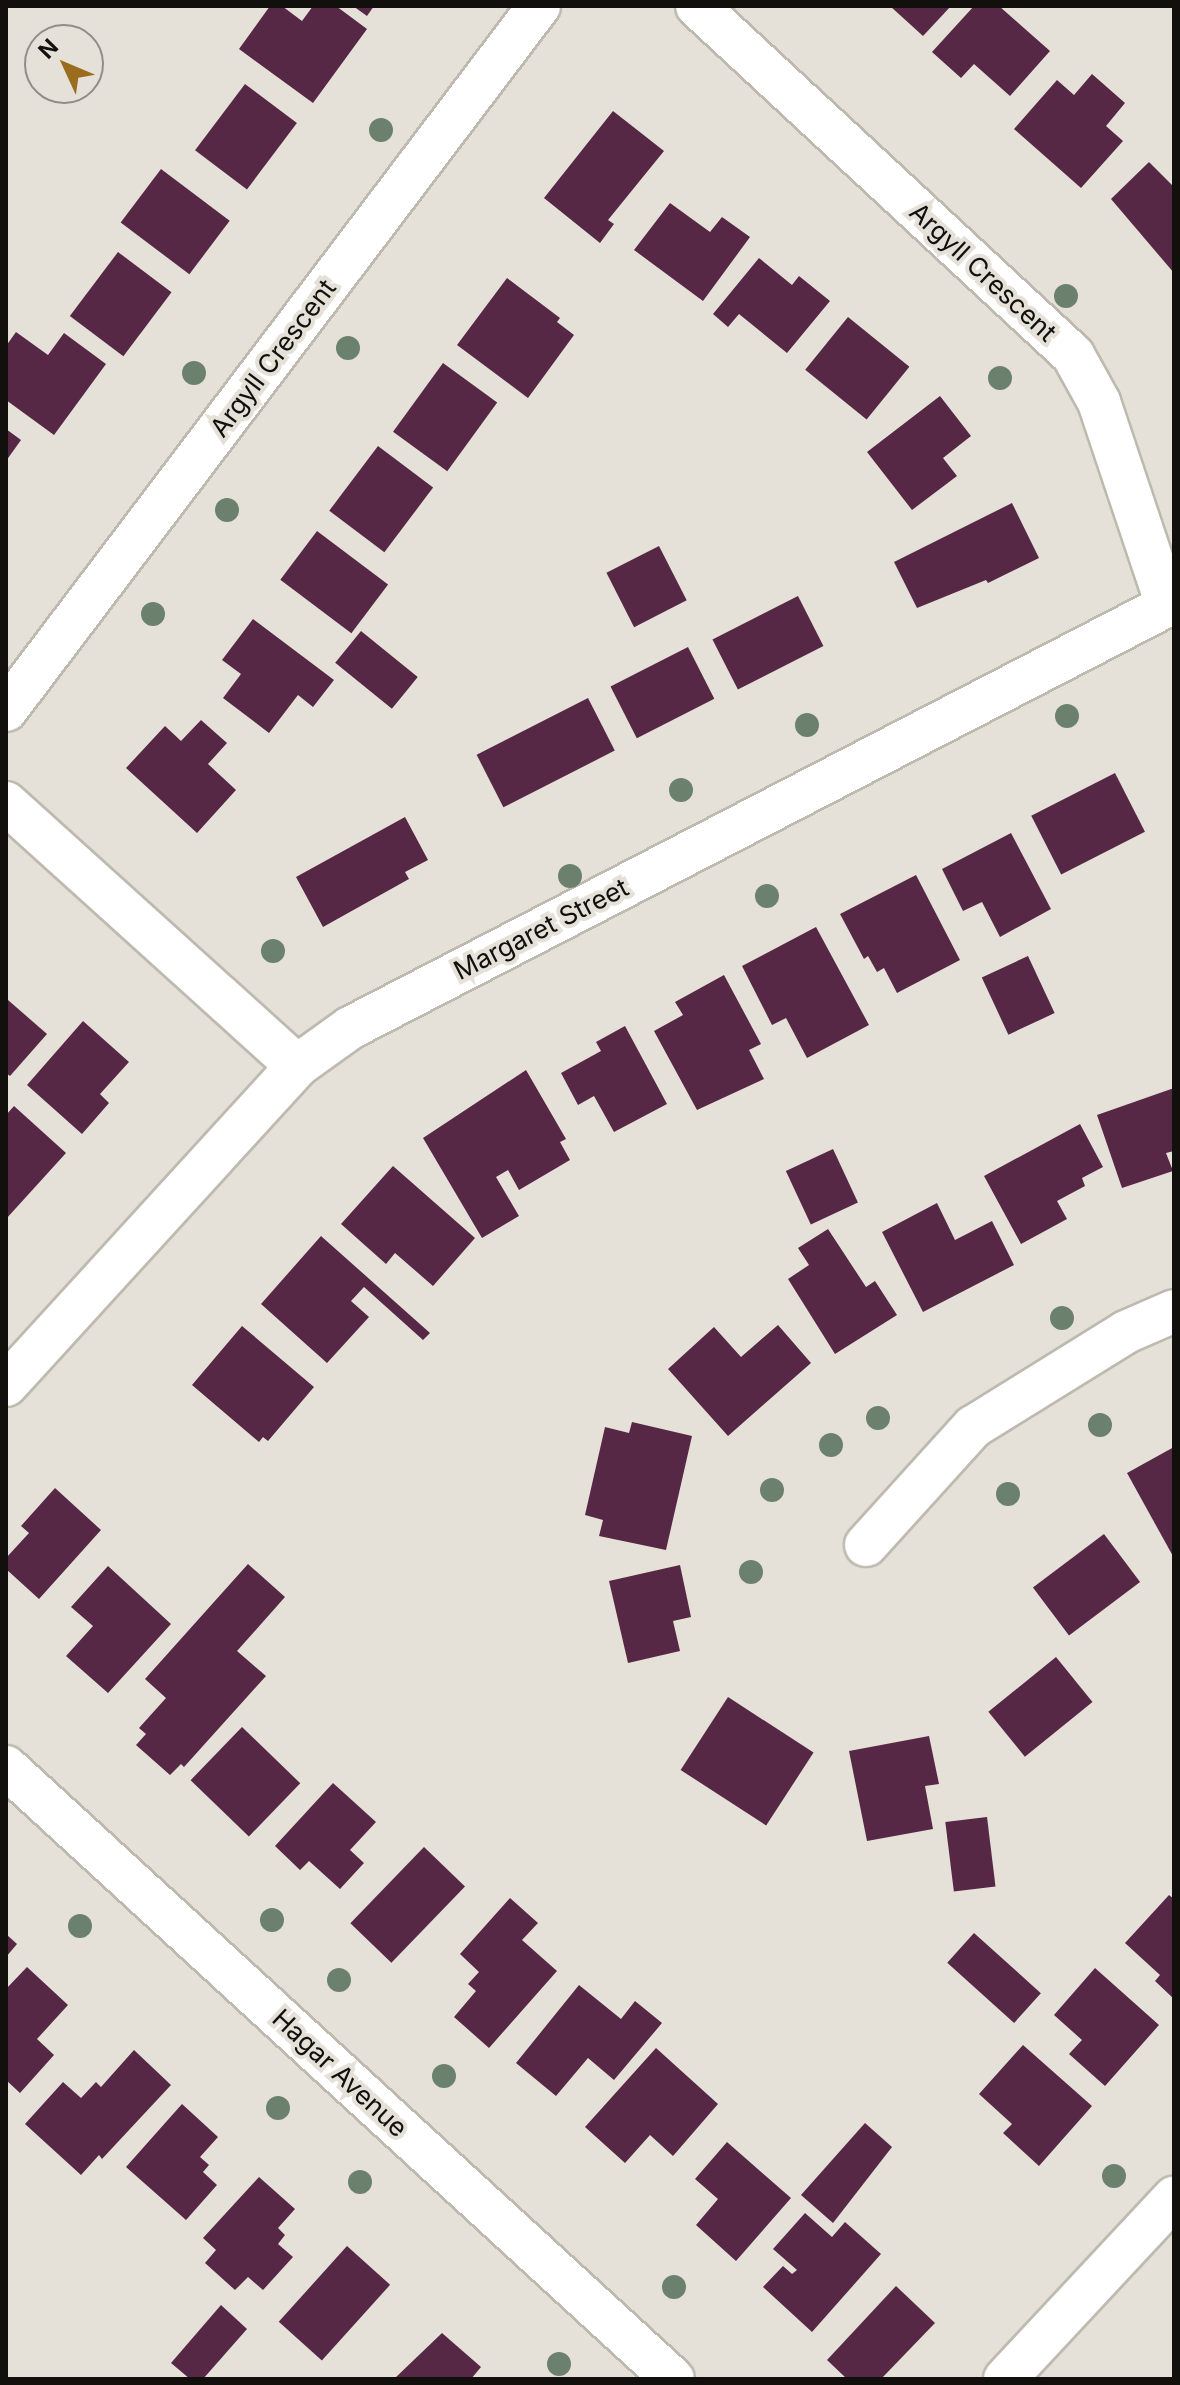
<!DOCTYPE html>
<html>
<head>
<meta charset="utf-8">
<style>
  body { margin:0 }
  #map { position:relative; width:1180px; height:2385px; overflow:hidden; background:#e5e1d8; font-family:Inter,sans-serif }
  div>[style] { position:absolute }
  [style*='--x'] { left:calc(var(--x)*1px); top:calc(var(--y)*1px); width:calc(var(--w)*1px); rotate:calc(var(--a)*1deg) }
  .building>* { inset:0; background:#572845; transform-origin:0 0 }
  .roads { filter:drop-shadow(2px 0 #bebab0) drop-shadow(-2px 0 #bebab0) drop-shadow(0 2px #bebab0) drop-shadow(0 -2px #bebab0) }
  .minor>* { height:42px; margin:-21px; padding:0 21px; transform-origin:21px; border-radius:21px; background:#fff }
  .trees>* { width:24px; height:24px; margin:-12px; border-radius:50%; background:#6b816e }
  span { translate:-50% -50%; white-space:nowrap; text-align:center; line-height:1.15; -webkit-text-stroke:8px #e5e1d8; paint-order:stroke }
  .street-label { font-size:26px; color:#11100d }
  .frame { position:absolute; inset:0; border:8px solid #11100d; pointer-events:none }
  .north { position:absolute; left:24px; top:24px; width:80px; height:80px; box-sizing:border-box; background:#e5e1d8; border:2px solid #908d87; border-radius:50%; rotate:314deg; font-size:22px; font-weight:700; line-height:32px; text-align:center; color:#11100d }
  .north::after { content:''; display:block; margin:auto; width:28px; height:36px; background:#9a6c1d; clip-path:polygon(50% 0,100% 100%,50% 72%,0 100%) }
</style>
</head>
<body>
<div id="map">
  <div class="building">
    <div style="clip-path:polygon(270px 6px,282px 6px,302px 21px,313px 6px,336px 6px,367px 29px,313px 103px,239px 49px)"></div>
    <div style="clip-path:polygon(353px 6px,374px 6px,367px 16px)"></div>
    <div style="clip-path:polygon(890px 6px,951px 6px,923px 36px)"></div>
    <div style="clip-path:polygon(974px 6px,999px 6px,1050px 51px,1010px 96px,974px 64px,961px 78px,932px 52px)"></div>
    <div style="clip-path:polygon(1092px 74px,1125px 103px,1106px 126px,1123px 141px,1081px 188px,1014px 129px,1057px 80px,1074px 95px)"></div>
    <div style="left:245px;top:84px;width:65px;height:83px;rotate:37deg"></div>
    <div style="clip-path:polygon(613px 111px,664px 151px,608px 220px,614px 224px,600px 243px,544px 198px)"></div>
    <div style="clip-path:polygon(1149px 162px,1174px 187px,1174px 273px,1111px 199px)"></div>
    <div style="left:161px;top:169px;width:86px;height:67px;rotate:37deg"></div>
    <div style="clip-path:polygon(670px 203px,710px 232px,722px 217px,750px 237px,703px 301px,634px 250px)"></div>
    <div style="left:118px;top:252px;width:67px;height:80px;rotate:37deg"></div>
    <div style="clip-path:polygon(759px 258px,792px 285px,799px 276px,830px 301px,787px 353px,739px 314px,728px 327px,713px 314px)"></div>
    <div style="clip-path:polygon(507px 278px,560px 318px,557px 322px,574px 335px,528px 398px,457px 345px)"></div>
    <div style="left:848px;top:317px;width:79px;height:68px;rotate:39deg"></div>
    <div style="clip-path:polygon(16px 332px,48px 355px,64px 333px,106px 364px,54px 435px,6px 400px,6px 346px)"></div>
    <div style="left:443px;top:363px;width:67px;height:85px;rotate:36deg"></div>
    <div style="clip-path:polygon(940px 396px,971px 436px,943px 458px,957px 476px,912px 510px,867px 452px)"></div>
    <div style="clip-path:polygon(6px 429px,21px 440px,6px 461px)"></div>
    <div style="left:378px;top:446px;width:69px;height:81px;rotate:37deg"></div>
    <div style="clip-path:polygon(1012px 503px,1039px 558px,988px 583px,986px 580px,917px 608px,894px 562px)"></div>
    <div style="left:317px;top:531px;width:89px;height:61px;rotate:37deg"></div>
    <div style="left:659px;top:546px;width:61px;height:59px;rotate:63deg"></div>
    <div style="left:798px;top:596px;width:56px;height:96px;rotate:63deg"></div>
    <div style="clip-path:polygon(253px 619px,334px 680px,313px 707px,298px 695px,269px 733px,223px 698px,241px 674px,222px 660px)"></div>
    <div style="left:361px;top:631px;width:73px;height:41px;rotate:39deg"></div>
    <div style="left:688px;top:647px;width:58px;height:87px;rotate:63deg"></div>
    <div style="left:588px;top:698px;width:59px;height:125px;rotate:63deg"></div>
    <div style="clip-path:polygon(201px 720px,227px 743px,208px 764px,236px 790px,197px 833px,126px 768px,165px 726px,181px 741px)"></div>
    <div style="left:1115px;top:773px;width:66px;height:94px;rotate:63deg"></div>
    <div style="clip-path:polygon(405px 817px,428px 860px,405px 872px,409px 879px,323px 927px,296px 877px)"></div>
    <div style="clip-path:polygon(1011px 833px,1051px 909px,1000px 937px,982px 902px,963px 911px,942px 869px)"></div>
    <div style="clip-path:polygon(916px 875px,960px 960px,897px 993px,884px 968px,877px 972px,868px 956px,864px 959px,840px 914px)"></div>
    <div style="clip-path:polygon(816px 927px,869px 1025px,807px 1058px,786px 1018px,772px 1025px,742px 966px)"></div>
    <div style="left:1028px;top:956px;width:63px;height:51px;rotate:65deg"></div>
    <div style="clip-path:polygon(724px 975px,761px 1044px,749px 1050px,764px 1079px,697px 1110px,654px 1031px,683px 1015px,675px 1002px)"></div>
    <div style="clip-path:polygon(8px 1000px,47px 1034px,10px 1076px,6px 1073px)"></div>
    <div style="clip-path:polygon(83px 1021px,129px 1062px,100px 1094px,109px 1103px,82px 1134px,27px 1085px)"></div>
    <div style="clip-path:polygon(625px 1026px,667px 1104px,614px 1132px,594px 1096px,578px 1105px,561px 1073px,601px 1051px,596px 1042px)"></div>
    <div style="clip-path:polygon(526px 1070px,566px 1139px,560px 1142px,570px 1160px,519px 1190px,508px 1170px,496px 1177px,519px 1216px,482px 1238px,423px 1138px)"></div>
    <div style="clip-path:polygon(1174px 1088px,1174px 1151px,1166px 1153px,1173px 1171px,1122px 1188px,1097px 1115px)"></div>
    <div style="clip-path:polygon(14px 1106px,66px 1153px,6px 1219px,6px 1115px)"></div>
    <div style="clip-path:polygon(1080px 1124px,1103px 1167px,1082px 1178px,1085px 1186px,1057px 1201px,1067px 1219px,1021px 1244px,984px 1176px)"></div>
    <div style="left:833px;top:1149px;width:59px;height:52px;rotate:65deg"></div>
    <div style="clip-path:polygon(393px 1166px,475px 1238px,433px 1286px,395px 1253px,386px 1264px,341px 1224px)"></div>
    <div style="clip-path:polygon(937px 1203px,955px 1240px,992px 1221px,1014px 1265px,923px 1312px,882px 1232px)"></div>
    <div style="clip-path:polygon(828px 1229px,866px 1287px,875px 1281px,897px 1315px,835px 1354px,788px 1279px,809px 1265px,798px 1248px)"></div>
    <div style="clip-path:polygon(321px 1236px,430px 1333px,423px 1340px,364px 1287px,351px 1301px,369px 1317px,327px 1363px,261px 1304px)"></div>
    <div style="clip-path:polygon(778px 1325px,811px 1363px,728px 1436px,668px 1369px,714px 1327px,741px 1357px)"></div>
    <div style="clip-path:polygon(242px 1326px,314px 1387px,268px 1441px,263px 1437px,259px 1442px,192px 1385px)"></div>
    <div style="clip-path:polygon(632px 1422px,692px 1436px,666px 1550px,599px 1536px,603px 1520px,585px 1515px,605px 1427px,629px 1433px)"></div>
    <div style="clip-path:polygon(1174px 1447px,1174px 1558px,1127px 1473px)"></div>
    <div style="clip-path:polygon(55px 1488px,101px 1530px,39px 1599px,6px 1569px,6px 1558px,29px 1533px,21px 1526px)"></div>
    <div style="left:1104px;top:1534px;width:60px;height:89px;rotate:53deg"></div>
    <div style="clip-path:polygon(248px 1564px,285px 1597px,237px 1651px,266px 1676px,184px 1767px,181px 1764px,170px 1775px,136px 1745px,146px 1734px,139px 1728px,166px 1698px,145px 1679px)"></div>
    <div style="clip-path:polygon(680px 1565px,691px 1617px,673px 1621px,680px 1651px,628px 1663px,609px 1581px)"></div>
    <div style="clip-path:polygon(108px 1566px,171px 1624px,108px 1693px,66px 1656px,93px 1626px,71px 1607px)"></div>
    <div style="left:1056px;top:1657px;width:58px;height:87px;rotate:51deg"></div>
    <div style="left:728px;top:1697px;width:102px;height:87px;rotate:33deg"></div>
    <div style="left:242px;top:1727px;width:81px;height:74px;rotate:44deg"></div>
    <div style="clip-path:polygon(929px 1736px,939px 1784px,925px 1786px,933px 1829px,867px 1841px,849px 1751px)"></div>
    <div style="clip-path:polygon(333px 1783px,376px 1822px,350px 1850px,364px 1863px,340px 1889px,309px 1861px,300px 1870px,275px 1846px)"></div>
    <div style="left:987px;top:1817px;width:70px;height:42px;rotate:83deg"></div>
    <div style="left:424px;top:1847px;width:57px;height:106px;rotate:44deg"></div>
    <div style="clip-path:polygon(1169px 1895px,1174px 1899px,1174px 1999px,1155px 1981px,1160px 1975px,1125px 1943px)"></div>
    <div style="clip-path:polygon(510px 1898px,538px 1923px,522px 1940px,557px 1971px,489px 2048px,454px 2017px,476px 1991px,468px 1984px,479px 1972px,460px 1954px)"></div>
    <div style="left:974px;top:1933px;width:90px;height:40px;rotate:42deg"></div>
    <div style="clip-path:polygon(6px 1934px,17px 1944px,6px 1957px)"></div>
    <div style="clip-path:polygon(27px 1967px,68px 2005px,37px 2039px,54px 2055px,20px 2093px,6px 2080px,6px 1989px)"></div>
    <div style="clip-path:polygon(1095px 1968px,1159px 2025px,1105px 2086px,1069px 2054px,1082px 2040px,1054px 2015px)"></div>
    <div style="clip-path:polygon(579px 1985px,621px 2019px,635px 2001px,662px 2023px,614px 2080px,588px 2058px,556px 2096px,516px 2063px)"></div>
    <div style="clip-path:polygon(1023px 2045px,1092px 2106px,1039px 2166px,1003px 2133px,1012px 2124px,979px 2094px)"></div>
    <div style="clip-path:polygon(656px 2048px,718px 2104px,673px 2156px,650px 2135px,625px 2163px,585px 2127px)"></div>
    <div style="clip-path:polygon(134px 2050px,171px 2085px,102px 2159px,99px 2155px,81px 2175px,25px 2124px,63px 2082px,81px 2098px,96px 2082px,101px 2087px)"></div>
    <div style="clip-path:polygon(182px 2104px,218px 2137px,200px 2157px,209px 2165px,203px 2172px,217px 2185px,186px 2220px,126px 2167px)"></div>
    <div style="clip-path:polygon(865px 2123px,892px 2147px,833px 2223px,801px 2195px)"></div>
    <div style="clip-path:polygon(727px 2142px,791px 2198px,736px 2261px,696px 2225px,718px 2199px,695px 2179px)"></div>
    <div style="clip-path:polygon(259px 2177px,295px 2209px,278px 2228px,285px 2235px,278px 2244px,293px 2257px,263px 2290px,248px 2277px,235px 2290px,205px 2263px,216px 2250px,203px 2238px)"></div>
    <div style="clip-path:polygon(805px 2213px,832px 2237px,845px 2222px,881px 2254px,812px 2332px,763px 2287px,783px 2266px,792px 2274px,797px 2270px,773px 2249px)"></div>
    <div style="left:347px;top:2246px;width:58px;height:102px;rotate:42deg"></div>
    <div style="clip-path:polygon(896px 2286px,935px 2323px,881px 2379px,847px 2379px,827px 2360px)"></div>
    <div style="clip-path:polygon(221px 2305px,247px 2329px,203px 2379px,190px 2379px,171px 2363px)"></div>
    <div style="clip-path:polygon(442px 2333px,481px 2367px,471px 2379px,394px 2379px)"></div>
  </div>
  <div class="roads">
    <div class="minor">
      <div style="--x:697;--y:6;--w:513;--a:42.87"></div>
      <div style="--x:1073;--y:355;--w:54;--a:61"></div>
      <div style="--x:1099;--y:402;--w:214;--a:71.5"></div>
      <div style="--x:6;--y:710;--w:883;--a:-52.87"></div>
      <div style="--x:6;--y:803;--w:392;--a:42.1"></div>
      <div style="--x:6;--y:1385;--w:432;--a:-47.6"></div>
      <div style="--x:297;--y:1066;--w:65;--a:-35.6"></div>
      <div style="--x:350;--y:1028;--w:928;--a:-27.34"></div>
      <div style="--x:866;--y:1545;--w:159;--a:-47.8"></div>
      <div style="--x:973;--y:1427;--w:180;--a:-31.8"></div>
      <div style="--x:1126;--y:1332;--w:52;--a:-23.6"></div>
      <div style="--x:6;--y:1767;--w:905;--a:42.54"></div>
      <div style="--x:1005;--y:2379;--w:248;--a:-47"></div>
    </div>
  </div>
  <div class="trees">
    <div style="left:381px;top:130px"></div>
    <div style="left:1066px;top:296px"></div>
    <div style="left:348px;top:348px"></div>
    <div style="left:194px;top:373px"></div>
    <div style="left:1000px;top:378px"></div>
    <div style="left:227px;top:510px"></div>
    <div style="left:153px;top:614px"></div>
    <div style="left:1067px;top:716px"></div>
    <div style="left:807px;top:725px"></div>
    <div style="left:681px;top:790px"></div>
    <div style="left:570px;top:876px"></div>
    <div style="left:767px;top:896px"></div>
    <div style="left:273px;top:951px"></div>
    <div style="left:1062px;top:1318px"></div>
    <div style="left:878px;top:1418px"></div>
    <div style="left:1100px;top:1425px"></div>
    <div style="left:831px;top:1445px"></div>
    <div style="left:772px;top:1490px"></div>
    <div style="left:1008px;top:1494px"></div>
    <div style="left:751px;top:1572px"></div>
    <div style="left:272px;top:1920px"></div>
    <div style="left:80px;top:1926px"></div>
    <div style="left:339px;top:1980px"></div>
    <div style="left:444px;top:2076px"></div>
    <div style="left:278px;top:2108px"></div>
    <div style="left:1114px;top:2176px"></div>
    <div style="left:360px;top:2182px"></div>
    <div style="left:674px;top:2287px"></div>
    <div style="left:559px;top:2364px"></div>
  </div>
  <div class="street-label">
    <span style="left:983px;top:272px;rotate:43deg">Argyll Crescent</span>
    <span style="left:273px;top:358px;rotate:-53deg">Argyll Crescent</span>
    <span style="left:541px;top:929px;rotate:-27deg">Margaret Street</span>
    <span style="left:340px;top:2073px;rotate:43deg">Hagar Avenue</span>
  </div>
  <div class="frame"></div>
  <div class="north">N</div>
</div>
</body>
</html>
